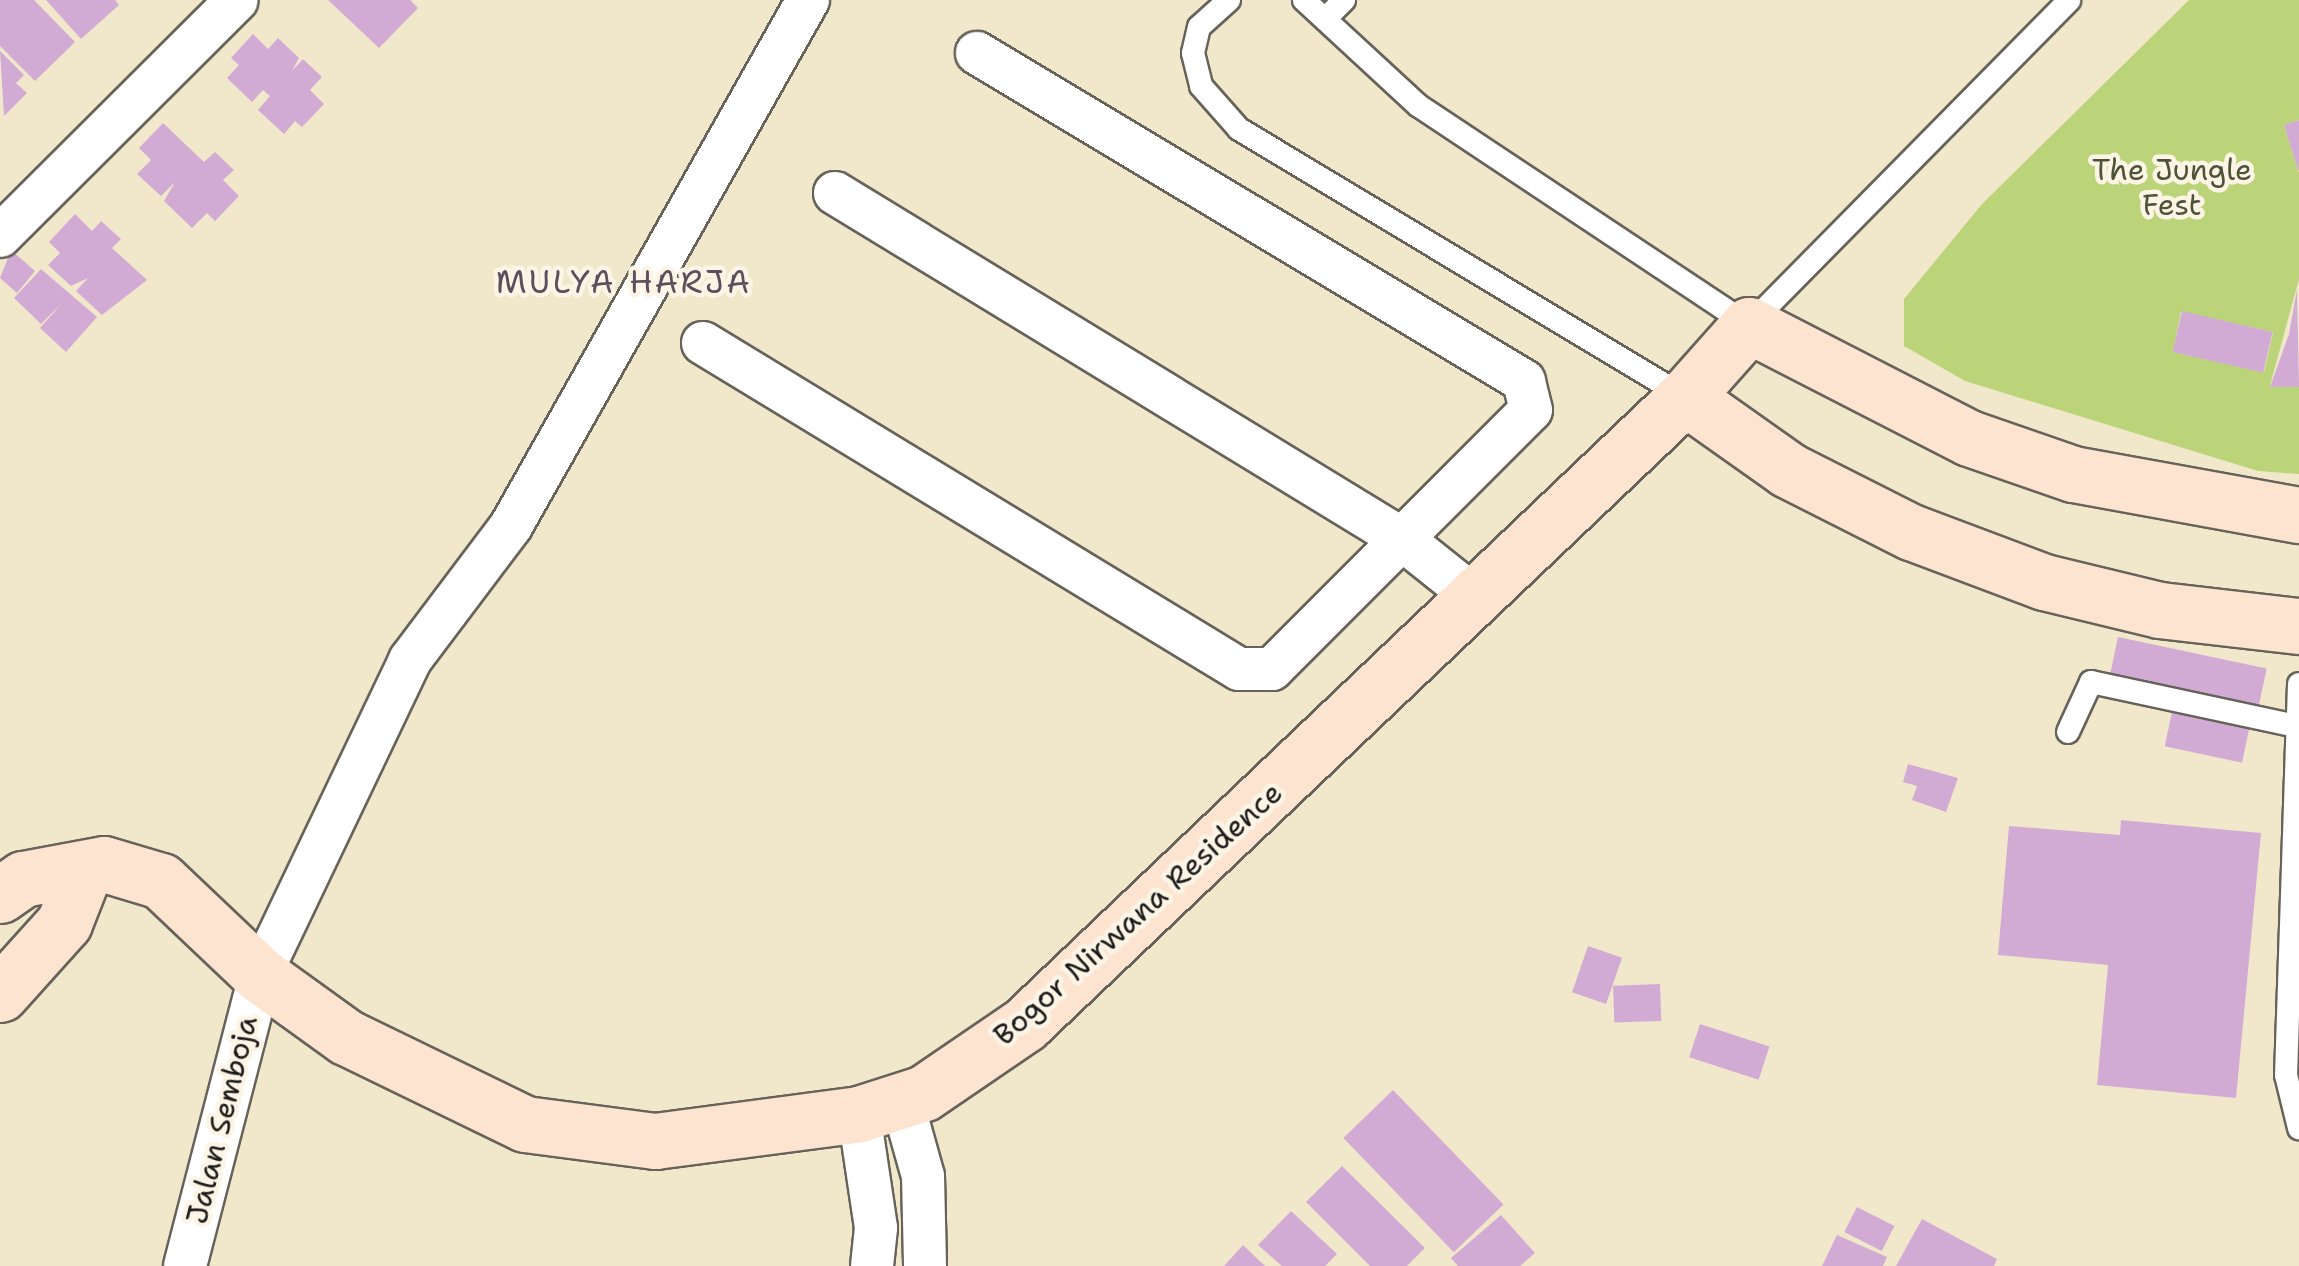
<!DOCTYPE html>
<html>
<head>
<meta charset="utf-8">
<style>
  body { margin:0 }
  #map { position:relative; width:2299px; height:1266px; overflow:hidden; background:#f1e8cc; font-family:"Shantell Sans",sans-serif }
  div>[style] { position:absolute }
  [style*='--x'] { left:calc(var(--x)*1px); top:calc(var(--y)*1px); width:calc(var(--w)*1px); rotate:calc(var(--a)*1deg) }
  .green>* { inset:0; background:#bcd479 }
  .building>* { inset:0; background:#d2abd4; transform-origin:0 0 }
  .roads { filter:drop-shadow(2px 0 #67635a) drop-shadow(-2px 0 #67635a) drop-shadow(0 2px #67635a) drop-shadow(0 -2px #67635a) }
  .lane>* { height:22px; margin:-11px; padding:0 11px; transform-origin:11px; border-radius:11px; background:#fff }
  .street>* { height:42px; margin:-21px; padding:0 21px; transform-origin:21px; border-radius:21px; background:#fff }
  .secondary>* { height:55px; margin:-27.5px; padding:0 27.5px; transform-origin:27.5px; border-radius:27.5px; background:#fde4d1 }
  span { translate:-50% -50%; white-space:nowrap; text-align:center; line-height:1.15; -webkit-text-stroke:9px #fcf5e5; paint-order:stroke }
  .park-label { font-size:30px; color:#4c5338 }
  .street-label { font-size:30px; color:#1c1c1c }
  .neighbourhood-label { font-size:32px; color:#5c4e5c; letter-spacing:2.5px }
</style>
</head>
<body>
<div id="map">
  <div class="green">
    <div style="clip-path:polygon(evenodd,2189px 0,2299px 0,2299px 120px,2284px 125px,2299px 173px,2299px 279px,2270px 386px,2299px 387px,2299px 474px,2258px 471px,1965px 381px,1904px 346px,1904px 299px,1982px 204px,2189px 0,2181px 312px,2273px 332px,2264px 372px,2173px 352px,2181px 312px)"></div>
  </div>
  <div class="building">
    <div style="clip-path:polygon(0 0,34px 0,75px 42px,35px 81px,0 46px)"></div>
    <div style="clip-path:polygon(46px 0,115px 0,119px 5px,81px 39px)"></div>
    <div style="clip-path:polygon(328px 0,410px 0,418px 8px,379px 48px)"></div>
    <div style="clip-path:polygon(253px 34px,268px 49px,278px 38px,299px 58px,292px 71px,303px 59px,322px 77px,310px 90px,324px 104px,302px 127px,295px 121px,284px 134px,258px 110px,270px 96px,263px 90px,252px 102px,227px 78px,239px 65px,231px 58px)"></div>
    <div style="clip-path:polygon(0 51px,24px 75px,16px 83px,27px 93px,4px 116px)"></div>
    <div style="clip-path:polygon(2299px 120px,2299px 170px,2298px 170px,2284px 125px)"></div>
    <div style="clip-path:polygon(163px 123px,204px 162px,215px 152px,234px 170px,223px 180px,239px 196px,215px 221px,207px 213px,192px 228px,164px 201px,175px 182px,161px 196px,137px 174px,151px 160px,139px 148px)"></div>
    <div style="clip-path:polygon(75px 214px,92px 231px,101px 221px,121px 239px,112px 248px,147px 280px,102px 315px,76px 291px,88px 278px,71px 286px,48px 265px,60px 253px,49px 242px)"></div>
    <div style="clip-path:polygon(11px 250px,35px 271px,17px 293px,0 278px)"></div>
    <div style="clip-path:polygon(41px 269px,97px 317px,66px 352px,40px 328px,62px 303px,41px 324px,14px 298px)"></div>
    <div style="clip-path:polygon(2297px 289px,2299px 387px,2270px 387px,2289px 334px)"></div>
    <div style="left:2182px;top:311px;width:93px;height:42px;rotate:13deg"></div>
    <div style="left:2118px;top:637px;width:152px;height:40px;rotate:12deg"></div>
    <div style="left:2172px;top:712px;width:79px;height:35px;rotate:12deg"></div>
    <div style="clip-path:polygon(1908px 764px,1958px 778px,1946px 812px,1912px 800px,1917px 786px,1903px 782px)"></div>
    <div style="clip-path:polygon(2121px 820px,2261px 833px,2236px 1098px,2097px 1085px,2108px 965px,1998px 955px,2009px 826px,2120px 835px)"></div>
    <div style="left:1588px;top:946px;width:36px;height:49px;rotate:19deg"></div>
    <div style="left:1660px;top:984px;width:37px;height:47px;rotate:88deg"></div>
    <div style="left:1700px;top:1024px;width:73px;height:35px;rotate:18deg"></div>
    <div style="left:1393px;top:1090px;width:159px;height:69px;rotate:46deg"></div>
    <div style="clip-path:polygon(1342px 1166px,1425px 1248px,1407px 1266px,1370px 1266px,1306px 1202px)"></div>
    <div style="left:1857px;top:1207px;width:42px;height:28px;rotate:27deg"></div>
    <div style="clip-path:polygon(1291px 1211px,1337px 1254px,1325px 1266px,1282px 1266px,1258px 1245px)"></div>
    <div style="clip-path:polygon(1501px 1215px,1535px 1253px,1520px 1266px,1458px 1266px,1451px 1258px)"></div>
    <div style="clip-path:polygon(1922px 1219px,1997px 1259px,1994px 1266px,1896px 1266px)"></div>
    <div style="clip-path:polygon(1837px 1235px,1887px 1257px,1883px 1266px,1822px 1266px)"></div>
    <div style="clip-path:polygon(1243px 1245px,1265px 1266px,1224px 1266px)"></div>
  </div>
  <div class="roads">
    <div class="lane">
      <div style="--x:1229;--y:0;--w:40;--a:138"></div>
      <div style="--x:1199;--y:27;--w:27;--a:103"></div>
      <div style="--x:1193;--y:53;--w:34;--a:76"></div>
      <div style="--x:1201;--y:86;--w:57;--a:48.5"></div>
      <div style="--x:1239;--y:129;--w:520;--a:31"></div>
      <div style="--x:1304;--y:0;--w:156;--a:42.7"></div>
      <div style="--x:1419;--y:106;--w:396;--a:33.6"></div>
      <div style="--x:1749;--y:325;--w:456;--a:-45.4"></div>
      <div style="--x:1325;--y:19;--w:27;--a:-45"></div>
      <div style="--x:2299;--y:684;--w:391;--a:91.9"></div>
      <div style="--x:2286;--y:1075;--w:55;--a:76.2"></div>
      <div style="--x:2068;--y:732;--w:55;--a:-65.3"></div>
      <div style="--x:2091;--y:682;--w:211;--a:12.1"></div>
    </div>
    <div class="street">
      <div style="--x:835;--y:193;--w:664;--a:31.39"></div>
      <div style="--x:1402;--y:539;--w:95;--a:38.6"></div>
      <div style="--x:0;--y:236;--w:334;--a:-44.9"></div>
      <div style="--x:703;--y:343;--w:627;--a:31.31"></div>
      <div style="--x:1239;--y:669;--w:33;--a:0"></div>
      <div style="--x:1272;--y:669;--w:366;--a:-45"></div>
      <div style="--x:1531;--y:410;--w:30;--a:-104"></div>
      <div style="--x:1524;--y:381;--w:638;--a:-149.05"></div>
      <div style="--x:902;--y:1101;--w:78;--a:74.4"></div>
      <div style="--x:923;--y:1176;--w:90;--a:88.7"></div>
      <div style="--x:859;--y:1114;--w:115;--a:81.5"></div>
      <div style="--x:876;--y:1228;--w:38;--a:96"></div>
      <div style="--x:185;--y:1266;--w:301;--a:-75.5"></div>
      <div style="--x:260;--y:975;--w:349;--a:-64.5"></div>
      <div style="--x:410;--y:660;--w:168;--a:-53"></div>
      <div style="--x:511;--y:526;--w:604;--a:-60.55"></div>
    </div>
    <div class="secondary">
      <div style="--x:1685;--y:397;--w:126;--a:35.3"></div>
      <div style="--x:1788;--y:470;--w:138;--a:26.8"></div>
      <div style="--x:1911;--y:532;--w:142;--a:20.6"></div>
      <div style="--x:2044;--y:582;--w:119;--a:13.6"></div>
      <div style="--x:2160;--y:610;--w:140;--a:6.6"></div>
      <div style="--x:0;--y:895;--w:28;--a:-35"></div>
      <div style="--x:23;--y:879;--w:82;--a:-10.5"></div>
      <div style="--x:104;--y:864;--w:59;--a:16.6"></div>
      <div style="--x:161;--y:881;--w:137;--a:43.5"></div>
      <div style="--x:260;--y:975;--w:106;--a:35.8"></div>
      <div style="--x:346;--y:1037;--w:199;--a:25.9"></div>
      <div style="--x:525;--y:1124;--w:131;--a:7.5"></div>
      <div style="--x:655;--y:1141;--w:206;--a:-7.5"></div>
      <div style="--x:859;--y:1114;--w:68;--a:-17.9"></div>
      <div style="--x:924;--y:1093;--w:122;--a:-34.3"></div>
      <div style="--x:1025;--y:1024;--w:910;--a:-43.53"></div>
      <div style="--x:1685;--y:397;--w:96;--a:-48.4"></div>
      <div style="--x:1749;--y:325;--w:247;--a:27.2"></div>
      <div style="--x:1969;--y:438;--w:110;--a:19.1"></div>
      <div style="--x:2073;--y:474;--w:230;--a:10.3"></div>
      <div style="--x:0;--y:994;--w:96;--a:-48"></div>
      <div style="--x:64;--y:923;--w:55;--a:-68.6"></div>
    </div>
  </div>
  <div class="park-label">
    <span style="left:2172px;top:187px">The Jungle<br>Fest</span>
  </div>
  <div class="street-label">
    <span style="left:1138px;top:914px;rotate:-42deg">Bogor Nirwana Residence</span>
    <span style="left:222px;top:1120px;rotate:-76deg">Jalan Semboja</span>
  </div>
  <div class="neighbourhood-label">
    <span style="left:624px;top:282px">MULYA HARJA</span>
  </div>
</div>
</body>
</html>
